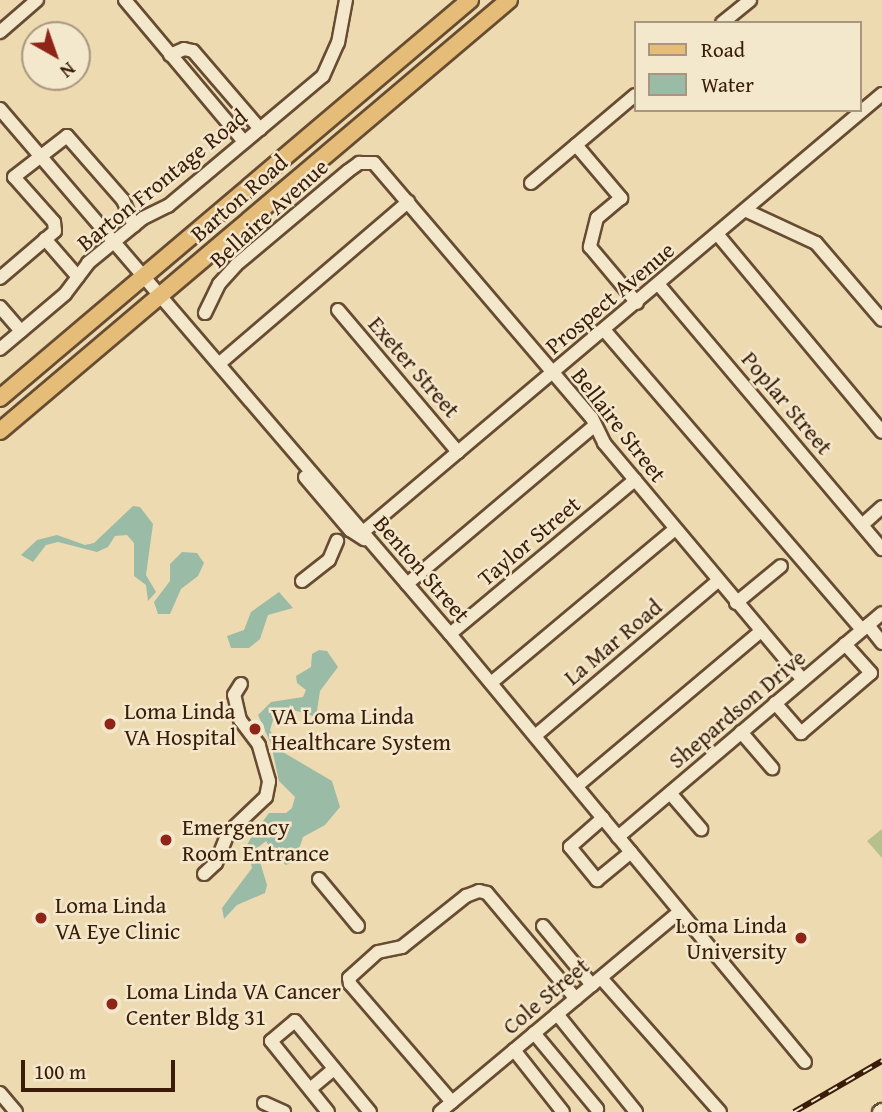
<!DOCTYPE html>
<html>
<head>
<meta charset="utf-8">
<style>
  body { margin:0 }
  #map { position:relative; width:882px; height:1112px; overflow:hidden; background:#eddab1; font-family:"Gentium Book Plus",serif }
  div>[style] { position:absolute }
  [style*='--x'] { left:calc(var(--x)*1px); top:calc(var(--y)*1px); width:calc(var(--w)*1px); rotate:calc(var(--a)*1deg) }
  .green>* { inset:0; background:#b7c08c }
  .water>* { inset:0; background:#9abba6 }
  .roads { filter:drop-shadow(2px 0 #674c32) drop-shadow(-2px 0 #674c32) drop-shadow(0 2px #674c32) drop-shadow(0 -2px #674c32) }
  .minor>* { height:12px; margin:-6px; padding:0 6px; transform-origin:6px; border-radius:6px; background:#f3e7cc }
  .major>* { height:16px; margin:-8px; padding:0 8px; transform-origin:8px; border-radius:8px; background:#e6bd78 }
  .rail>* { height:6px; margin-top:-3px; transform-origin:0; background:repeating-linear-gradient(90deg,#f3e7cc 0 10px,#3a1c08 0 20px); box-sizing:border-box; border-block:2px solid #3a1c08 }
  .dots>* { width:19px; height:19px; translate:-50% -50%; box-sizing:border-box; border:4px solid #f3e7cc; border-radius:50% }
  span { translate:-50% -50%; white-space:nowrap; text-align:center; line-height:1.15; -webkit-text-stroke:5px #f3e7cc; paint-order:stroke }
  .street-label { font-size:23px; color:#3a1c08 }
  .poi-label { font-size:23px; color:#3a1c08 }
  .left { translate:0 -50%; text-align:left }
  .right { translate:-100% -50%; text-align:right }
  .legend { position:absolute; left:634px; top:21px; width:228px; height:91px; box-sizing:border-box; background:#f3e7cc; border:2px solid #a9967e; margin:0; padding:9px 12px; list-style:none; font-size:21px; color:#3a1c08 }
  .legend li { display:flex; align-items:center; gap:14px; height:35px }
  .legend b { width:35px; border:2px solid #a9967e }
  .north { position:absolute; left:21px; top:21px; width:70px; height:70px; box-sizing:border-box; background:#f3e7cc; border:2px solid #a9967e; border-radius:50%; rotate:140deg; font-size:19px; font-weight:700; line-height:28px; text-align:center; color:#3a1c08 }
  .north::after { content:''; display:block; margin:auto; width:24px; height:32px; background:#8f2418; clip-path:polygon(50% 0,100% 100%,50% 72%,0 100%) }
  .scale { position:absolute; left:21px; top:1060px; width:154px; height:32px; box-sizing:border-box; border:4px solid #3a1c08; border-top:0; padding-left:9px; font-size:21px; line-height:24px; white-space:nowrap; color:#3a1c08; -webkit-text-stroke:5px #f3e7cc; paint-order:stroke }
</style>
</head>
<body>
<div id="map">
  <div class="green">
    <div style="clip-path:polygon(882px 829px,882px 858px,867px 841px)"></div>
  </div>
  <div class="water">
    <div style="clip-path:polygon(133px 506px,140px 507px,153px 524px,146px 575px,156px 592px,148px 601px,146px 585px,134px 576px,134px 543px,127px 535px,115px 536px,108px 547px,97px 552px,58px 542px,46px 545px,33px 562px,21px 555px,37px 540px,57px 535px,85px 545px,94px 543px)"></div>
    <div style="clip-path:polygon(182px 552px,197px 553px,204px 563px,198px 576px,181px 589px,170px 614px,158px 614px,154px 602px,170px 581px,170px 564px)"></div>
    <div style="clip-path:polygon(279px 592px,293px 608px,268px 615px,260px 639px,249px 648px,231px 648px,227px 636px,244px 630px,251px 612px)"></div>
    <div style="clip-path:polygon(319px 650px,327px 651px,338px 667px,320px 691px,316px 717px,287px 708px,274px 717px,270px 730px,281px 751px,332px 781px,340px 807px,325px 825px,303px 837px,295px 861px,286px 865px,277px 859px,266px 841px,256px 849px,267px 885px,265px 893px,237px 905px,224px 919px,222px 908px,252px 868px,247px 845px,252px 836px,269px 813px,286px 813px,292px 808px,295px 797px,279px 781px,271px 744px,258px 715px,271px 702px,303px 697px,306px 690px,297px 683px,296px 676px,311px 667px,312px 654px)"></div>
  </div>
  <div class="roads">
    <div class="minor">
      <div style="--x:125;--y:0;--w:185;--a:50"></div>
      <div style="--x:722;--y:23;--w:36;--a:-39"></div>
      <div style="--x:0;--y:32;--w:49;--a:-40.9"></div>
      <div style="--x:170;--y:55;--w:15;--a:-23"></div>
      <div style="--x:184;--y:49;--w:9;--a:13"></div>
      <div style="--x:193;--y:51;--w:103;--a:49.3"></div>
      <div style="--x:0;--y:109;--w:691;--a:49.4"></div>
      <div style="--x:450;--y:634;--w:556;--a:50.33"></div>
      <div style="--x:576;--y:145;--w:70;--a:49.7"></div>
      <div style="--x:621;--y:198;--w:31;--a:140"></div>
      <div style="--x:597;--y:218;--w:30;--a:104"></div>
      <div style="--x:590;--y:247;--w:73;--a:50"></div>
      <div style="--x:531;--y:183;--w:136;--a:-40.2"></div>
      <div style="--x:747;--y:211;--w:76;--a:24.9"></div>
      <div style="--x:816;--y:243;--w:101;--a:49.4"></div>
      <div style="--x:718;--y:235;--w:256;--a:50.2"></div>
      <div style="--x:45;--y:239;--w:50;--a:49"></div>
      <div style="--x:0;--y:278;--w:72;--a:-40.5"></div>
      <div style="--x:55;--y:231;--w:9;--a:-96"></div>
      <div style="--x:54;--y:222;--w:60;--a:-131.6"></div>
      <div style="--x:14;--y:177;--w:67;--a:-37.7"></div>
      <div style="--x:67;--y:136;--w:85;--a:48.8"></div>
      <div style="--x:123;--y:200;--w:28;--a:67"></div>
      <div style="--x:659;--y:285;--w:346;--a:49.8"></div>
      <div style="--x:0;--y:307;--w:32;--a:49"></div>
      <div style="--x:338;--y:310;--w:186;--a:49.8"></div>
      <div style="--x:205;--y:313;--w:32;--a:-64"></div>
      <div style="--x:219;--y:284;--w:25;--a:-48"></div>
      <div style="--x:236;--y:265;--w:146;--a:-40"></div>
      <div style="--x:348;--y:171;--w:14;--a:-36"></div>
      <div style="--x:359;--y:163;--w:15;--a:0"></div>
      <div style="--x:374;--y:163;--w:335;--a:49.5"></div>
      <div style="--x:592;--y:418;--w:28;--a:64"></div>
      <div style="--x:604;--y:443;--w:309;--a:50"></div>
      <div style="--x:605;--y:331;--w:394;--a:49.3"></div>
      <div style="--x:0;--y:349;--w:85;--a:-40.2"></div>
      <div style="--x:65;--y:294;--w:39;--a:-53"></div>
      <div style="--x:88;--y:263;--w:71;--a:-39.3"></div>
      <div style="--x:143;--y:218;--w:28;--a:-26"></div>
      <div style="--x:168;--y:206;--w:202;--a:-40"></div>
      <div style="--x:323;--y:76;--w:36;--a:-66"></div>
      <div style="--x:338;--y:43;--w:44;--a:-79.5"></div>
      <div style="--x:220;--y:363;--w:248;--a:-40.6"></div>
      <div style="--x:305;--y:477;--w:70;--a:49.7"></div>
      <div style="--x:350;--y:530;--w:17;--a:33"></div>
      <div style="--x:862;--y:525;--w:27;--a:-42"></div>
      <div style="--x:363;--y:532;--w:679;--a:-40.16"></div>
      <div style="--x:302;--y:581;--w:34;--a:-38"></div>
      <div style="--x:329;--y:560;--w:21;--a:-67"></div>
      <div style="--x:407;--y:584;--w:246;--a:-40.2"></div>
      <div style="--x:736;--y:603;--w:58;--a:-39.4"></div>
      <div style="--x:868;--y:625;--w:23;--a:52"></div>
      <div style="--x:450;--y:634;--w:241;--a:-39.8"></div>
      <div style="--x:491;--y:683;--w:239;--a:-39.9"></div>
      <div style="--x:775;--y:703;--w:40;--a:49"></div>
      <div style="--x:801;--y:733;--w:92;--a:-40.6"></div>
      <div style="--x:871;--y:673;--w:39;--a:-132"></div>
      <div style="--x:741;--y:732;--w:48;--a:49.3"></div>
      <div style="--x:535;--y:736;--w:240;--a:-40.3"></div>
      <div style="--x:577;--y:786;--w:241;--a:-40.1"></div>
      <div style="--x:670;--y:793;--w:48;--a:49.3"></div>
      <div style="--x:603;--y:818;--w:44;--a:138.7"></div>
      <div style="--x:570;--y:847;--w:43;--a:50.7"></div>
      <div style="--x:597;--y:880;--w:44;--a:-39.5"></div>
      <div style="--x:618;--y:837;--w:346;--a:-40.3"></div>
      <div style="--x:204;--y:874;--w:16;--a:-43"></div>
      <div style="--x:216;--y:863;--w:32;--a:-68"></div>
      <div style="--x:228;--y:833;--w:52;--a:-43.5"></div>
      <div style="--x:266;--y:797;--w:16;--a:-79"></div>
      <div style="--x:269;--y:781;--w:37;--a:-106"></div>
      <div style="--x:259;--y:745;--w:31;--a:-127"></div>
      <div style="--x:240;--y:720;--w:26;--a:-103"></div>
      <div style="--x:234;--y:695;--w:13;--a:-58"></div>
      <div style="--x:319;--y:879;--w:61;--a:50.3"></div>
      <div style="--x:543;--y:926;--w:77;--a:50.3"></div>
      <div style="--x:601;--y:978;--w:179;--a:48.4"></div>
      <div style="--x:557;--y:1014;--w:126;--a:51.1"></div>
      <div style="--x:534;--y:1033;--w:99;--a:50.3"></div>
      <div style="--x:514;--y:1050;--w:79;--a:51.7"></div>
      <div style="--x:310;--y:1089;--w:31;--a:-40"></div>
      <div style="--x:0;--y:1093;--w:25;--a:50"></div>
      <div style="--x:452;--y:1102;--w:156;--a:-130.8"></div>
      <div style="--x:350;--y:984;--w:6;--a:-99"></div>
      <div style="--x:349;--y:978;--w:39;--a:-42"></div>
      <div style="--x:378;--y:952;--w:25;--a:-12"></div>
      <div style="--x:402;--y:947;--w:82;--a:-38.6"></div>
      <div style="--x:466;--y:896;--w:14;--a:-21"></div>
      <div style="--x:479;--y:891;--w:8;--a:14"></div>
      <div style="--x:487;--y:893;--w:138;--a:50"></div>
      <div style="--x:264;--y:1103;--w:22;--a:24"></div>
      <div style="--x:328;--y:1112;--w:91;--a:-128.8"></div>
      <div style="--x:271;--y:1041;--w:31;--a:-40"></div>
      <div style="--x:295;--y:1021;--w:118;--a:50.5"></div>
      <div style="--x:440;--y:1112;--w:312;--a:-39.9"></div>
      <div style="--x:879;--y:1112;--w:4;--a:-34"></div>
    </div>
    <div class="major">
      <div style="--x:0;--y:398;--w:616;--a:-40.26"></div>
      <div style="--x:0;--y:431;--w:667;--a:-40.26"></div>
    </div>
  </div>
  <div class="rail">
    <div style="--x:794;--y:1112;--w:102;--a:-30.1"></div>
  </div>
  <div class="dots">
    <div style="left:110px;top:724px;background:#8f2418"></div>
    <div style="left:255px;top:729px;background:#8f2418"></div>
    <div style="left:166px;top:840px;background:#8f2418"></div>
    <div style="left:41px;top:918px;background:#8f2418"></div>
    <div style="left:801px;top:938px;background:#8f2418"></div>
    <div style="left:112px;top:1004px;background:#8f2418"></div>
  </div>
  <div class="street-label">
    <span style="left:162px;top:180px;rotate:-39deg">Barton Frontage Road</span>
    <span style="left:239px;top:198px;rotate:-41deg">Barton Road</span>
    <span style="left:269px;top:213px;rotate:-42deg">Bellaire Avenue</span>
    <span style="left:610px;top:298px;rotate:-40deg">Prospect Avenue</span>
    <span style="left:414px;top:367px;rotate:49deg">Exeter Street</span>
    <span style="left:787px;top:403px;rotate:50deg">Poplar Street</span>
    <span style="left:619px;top:425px;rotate:52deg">Bellaire Street</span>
    <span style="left:529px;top:541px;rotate:-40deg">Taylor Street</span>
    <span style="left:422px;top:569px;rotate:49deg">Benton Street</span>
    <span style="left:613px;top:642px;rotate:-40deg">La Mar Road</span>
    <span style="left:737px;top:709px;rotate:-40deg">Shepardson Drive</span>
    <span style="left:546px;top:996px;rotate:-40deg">Cole Street</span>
  </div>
  <div class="poi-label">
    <span class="left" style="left:124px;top:724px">Loma Linda<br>VA Hospital</span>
    <span class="left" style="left:271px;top:729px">VA Loma Linda<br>Healthcare System</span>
    <span class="left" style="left:182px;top:840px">Emergency<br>Room Entrance</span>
    <span class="left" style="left:55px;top:918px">Loma Linda<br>VA Eye Clinic</span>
    <span class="right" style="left:787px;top:938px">Loma Linda<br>University</span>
    <span class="left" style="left:126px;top:1004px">Loma Linda VA Cancer<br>Center Bldg 31</span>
  </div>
  <ul class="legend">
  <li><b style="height:9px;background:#e6bd78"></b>Road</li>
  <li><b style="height:19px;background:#9abba6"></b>Water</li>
  </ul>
  <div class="north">N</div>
  <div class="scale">100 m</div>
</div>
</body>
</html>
